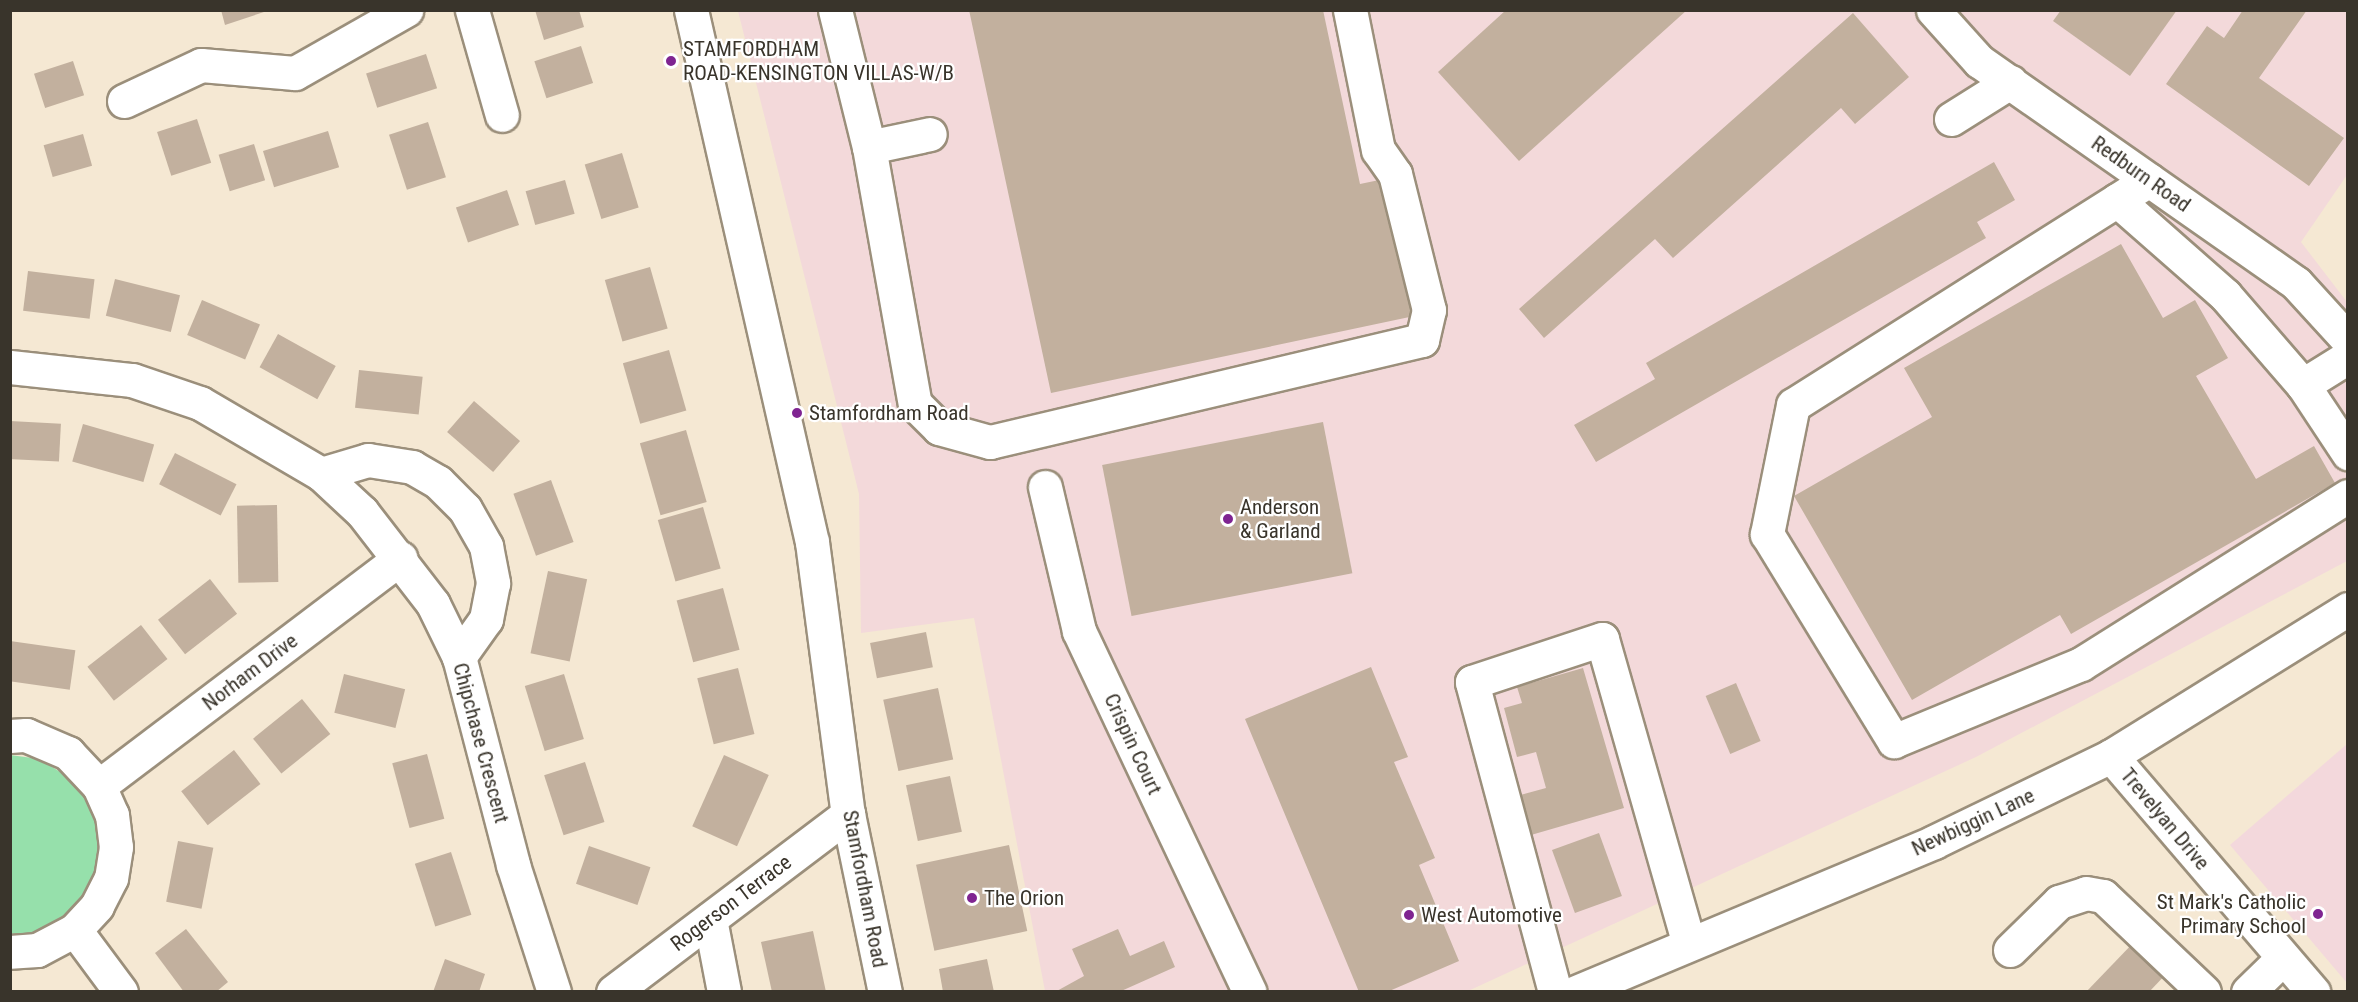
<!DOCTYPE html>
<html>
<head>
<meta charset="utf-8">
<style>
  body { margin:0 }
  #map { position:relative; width:2358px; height:1002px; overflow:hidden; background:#f5e8d3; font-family:"Roboto Condensed",sans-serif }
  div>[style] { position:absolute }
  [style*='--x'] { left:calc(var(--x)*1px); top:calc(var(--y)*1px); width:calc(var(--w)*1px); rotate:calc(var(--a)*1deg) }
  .industrial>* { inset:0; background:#f3d9da }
  .education>* { inset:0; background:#f3d8dc }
  .green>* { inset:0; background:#96e0ab }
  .building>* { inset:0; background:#c2b09e; transform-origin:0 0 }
  .roads { filter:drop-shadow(2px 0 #9b8f7b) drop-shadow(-2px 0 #9b8f7b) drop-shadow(0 2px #9b8f7b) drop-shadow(0 -2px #9b8f7b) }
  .minor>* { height:33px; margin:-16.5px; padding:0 16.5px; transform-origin:16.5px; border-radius:16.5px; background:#fff }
  .major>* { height:33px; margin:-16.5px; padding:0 16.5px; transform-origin:16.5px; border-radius:16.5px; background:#fff }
  .dots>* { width:16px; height:16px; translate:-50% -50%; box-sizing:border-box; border:3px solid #fff; border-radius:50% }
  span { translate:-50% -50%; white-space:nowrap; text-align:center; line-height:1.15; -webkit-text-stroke:4.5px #fff; paint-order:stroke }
  .poi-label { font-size:21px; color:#39342b }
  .left { translate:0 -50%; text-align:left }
  .right { translate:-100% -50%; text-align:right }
  .street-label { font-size:21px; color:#39342b }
  .frame { position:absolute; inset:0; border:12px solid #39342b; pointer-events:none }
</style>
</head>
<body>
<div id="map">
  <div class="industrial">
    <div style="clip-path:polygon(738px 11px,2347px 11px,2347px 175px,2301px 242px,2347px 302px,2347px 561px,1976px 757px,1468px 991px,1045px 991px,974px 618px,861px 633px,859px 494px)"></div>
  </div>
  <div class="education">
    <div style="clip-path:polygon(2347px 744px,2347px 983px,2230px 845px)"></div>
  </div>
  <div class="green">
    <div style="clip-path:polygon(10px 755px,40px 759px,74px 781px,92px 810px,100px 843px,94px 877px,78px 906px,52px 928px,18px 939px,10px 939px)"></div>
  </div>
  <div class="building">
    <div style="clip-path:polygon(221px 10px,267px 10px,267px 11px,225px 25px)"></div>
    <div style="clip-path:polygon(535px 10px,579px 10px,584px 27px,544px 40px)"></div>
    <div style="clip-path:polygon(969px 10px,1323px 10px,1360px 184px,1389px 178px,1419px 315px,1051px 393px)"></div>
    <div style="clip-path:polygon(1506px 10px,1687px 10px,1519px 161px,1438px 72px)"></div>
    <div style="clip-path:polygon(2061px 10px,2177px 10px,2130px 76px,2053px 21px)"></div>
    <div style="clip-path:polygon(2243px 10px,2307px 10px,2259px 78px,2344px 138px,2309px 186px,2166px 84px,2207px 26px,2224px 38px)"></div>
    <div style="clip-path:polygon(1853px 13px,1909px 77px,1855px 124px,1841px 108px,1673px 258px,1655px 239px,1544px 338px,1519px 309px)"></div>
    <div style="left:581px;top:46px;width:39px;height:49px;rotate:72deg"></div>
    <div style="left:426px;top:54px;width:36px;height:63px;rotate:72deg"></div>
    <div style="left:73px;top:61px;width:36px;height:41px;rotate:72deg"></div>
    <div style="left:197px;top:119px;width:46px;height:42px;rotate:72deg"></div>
    <div style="left:428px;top:122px;width:58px;height:41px;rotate:72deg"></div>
    <div style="left:328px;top:131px;width:38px;height:68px;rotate:73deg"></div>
    <div style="left:83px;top:134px;width:33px;height:41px;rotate:74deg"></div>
    <div style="left:254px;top:144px;width:38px;height:37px;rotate:73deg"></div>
    <div style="left:622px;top:153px;width:57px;height:39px;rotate:73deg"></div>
    <div style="clip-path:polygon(1994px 162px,2015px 200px,1977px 222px,1986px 238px,1596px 462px,1574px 425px,1655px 379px,1646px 363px)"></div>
    <div style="left:565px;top:180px;width:35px;height:41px;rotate:74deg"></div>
    <div style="left:507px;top:190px;width:37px;height:54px;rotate:71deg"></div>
    <div style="clip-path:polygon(2121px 244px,2163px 318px,2195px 300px,2228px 358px,2196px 376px,2256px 479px,2314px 446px,2335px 483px,2071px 634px,2060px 615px,1912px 700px,1794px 496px,1932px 417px,1904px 368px)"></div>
    <div style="left:650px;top:267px;width:64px;height:47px;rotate:74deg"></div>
    <div style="left:28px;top:271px;width:67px;height:40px;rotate:7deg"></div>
    <div style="left:115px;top:279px;width:67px;height:38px;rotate:14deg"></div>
    <div style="left:202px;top:300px;width:63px;height:38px;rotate:23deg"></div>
    <div style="left:278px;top:334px;width:66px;height:38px;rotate:29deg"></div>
    <div style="left:669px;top:350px;width:63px;height:48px;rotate:74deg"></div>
    <div style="left:359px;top:370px;width:64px;height:38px;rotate:6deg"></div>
    <div style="left:474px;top:401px;width:61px;height:41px;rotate:41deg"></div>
    <div style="left:10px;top:421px;width:51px;height:38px;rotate:3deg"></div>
    <div style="left:1323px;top:422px;width:154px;height:225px;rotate:79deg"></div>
    <div style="left:83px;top:424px;width:74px;height:39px;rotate:16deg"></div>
    <div style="left:686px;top:430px;width:75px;height:48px;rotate:74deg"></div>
    <div style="left:175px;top:453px;width:69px;height:35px;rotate:27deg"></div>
    <div style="left:551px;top:480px;width:66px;height:40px;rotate:70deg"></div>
    <div style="left:277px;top:505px;width:77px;height:40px;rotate:89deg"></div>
    <div style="left:703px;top:507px;width:64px;height:47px;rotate:74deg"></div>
    <div style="left:548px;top:571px;width:40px;height:84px;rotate:12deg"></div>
    <div style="left:210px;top:579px;width:44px;height:66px;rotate:52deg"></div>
    <div style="left:723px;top:588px;width:64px;height:48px;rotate:75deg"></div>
    <div style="left:141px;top:625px;width:43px;height:68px;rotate:52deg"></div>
    <div style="left:926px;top:632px;width:36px;height:57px;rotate:79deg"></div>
    <div style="left:10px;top:641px;width:66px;height:40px;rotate:8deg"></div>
    <div style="clip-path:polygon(1371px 667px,1408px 757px,1394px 762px,1435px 858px,1419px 865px,1459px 961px,1387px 992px,1359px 992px,1245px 719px)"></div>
    <div style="left:738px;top:668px;width:68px;height:42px;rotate:76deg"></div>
    <div style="clip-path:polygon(1583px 668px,1624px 808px,1531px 835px,1520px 795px,1546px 788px,1536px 752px,1517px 757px,1504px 708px,1522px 703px,1517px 687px)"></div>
    <div style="left:344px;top:674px;width:63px;height:40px;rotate:14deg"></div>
    <div style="left:564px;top:674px;width:68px;height:41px;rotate:73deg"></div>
    <div style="left:1736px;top:683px;width:63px;height:33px;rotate:67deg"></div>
    <div style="left:938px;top:688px;width:73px;height:56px;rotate:78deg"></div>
    <div style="left:302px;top:699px;width:45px;height:63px;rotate:51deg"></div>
    <div style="left:234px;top:750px;width:43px;height:67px;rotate:52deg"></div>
    <div style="left:427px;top:754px;width:67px;height:36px;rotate:75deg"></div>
    <div style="left:724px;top:755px;width:49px;height:78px;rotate:24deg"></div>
    <div style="left:585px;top:762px;width:63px;height:43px;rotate:72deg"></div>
    <div style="left:950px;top:776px;width:57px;height:45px;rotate:78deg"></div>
    <div style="left:1599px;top:833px;width:67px;height:50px;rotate:70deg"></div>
    <div style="left:178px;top:841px;width:36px;height:62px;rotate:11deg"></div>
    <div style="left:1009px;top:845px;width:88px;height:95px;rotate:78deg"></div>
    <div style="left:589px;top:846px;width:65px;height:40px;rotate:19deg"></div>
    <div style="left:451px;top:852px;width:66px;height:38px;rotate:72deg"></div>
    <div style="clip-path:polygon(186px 929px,228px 982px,216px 992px,184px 992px,155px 953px)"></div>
    <div style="clip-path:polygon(1118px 929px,1130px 956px,1164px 941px,1175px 967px,1119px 992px,1055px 992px,1084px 976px,1072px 949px)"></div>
    <div style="clip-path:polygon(813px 931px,826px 992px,772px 992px,761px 942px)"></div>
    <div style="clip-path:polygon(2136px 940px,2168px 972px,2149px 992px,2086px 992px)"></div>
    <div style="clip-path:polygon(445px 959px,485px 974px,479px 992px,433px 992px)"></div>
    <div style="clip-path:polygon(987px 959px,994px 992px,943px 992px,939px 969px)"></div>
  </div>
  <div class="roads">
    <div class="minor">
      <div style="--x:472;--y:10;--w:109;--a:74.1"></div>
      <div style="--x:835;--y:10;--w:141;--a:76.1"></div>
      <div style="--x:869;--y:147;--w:62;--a:-12"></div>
      <div style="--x:1933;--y:10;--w:69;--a:48"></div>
      <div style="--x:1979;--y:61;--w:387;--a:35"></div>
      <div style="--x:2296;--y:283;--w:77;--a:47.6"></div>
      <div style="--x:124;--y:101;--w:85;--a:-25.1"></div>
      <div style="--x:201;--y:65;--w:94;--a:4.9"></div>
      <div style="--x:295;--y:73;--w:128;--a:-29.6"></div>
      <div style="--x:1951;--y:119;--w:70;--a:-32.1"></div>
      <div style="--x:869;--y:147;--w:261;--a:79.9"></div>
      <div style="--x:915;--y:404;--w:34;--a:45"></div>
      <div style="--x:939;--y:428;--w:53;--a:15.4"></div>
      <div style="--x:990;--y:442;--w:444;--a:-13.3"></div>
      <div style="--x:1422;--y:340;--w:31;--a:-77"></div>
      <div style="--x:1429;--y:310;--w:140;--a:-104"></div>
      <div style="--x:1395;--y:174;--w:29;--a:-125"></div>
      <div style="--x:1378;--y:150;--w:143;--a:-101.3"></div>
      <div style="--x:2149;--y:180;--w:421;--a:147.7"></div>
      <div style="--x:1793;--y:405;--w:132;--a:101.4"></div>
      <div style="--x:1767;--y:534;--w:243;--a:58.5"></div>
      <div style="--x:1894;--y:741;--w:202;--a:-22.4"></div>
      <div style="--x:2081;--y:664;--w:315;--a:-32.2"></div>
      <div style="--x:2117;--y:200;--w:144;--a:41.3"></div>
      <div style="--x:2225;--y:295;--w:119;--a:49.1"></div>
      <div style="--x:2348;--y:357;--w:53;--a:148.1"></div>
      <div style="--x:2303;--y:385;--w:82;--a:56.5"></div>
      <div style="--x:10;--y:367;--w:123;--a:6.1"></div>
      <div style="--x:132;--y:380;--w:72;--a:18.7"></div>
      <div style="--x:200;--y:403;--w:140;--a:30.4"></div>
      <div style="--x:321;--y:474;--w:56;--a:42.8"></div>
      <div style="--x:362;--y:512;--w:116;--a:52.3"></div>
      <div style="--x:433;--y:604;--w:59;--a:63.9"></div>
      <div style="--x:459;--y:657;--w:215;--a:75.4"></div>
      <div style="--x:513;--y:865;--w:133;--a:72.1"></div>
      <div style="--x:321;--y:474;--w:49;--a:-16.6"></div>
      <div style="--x:368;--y:460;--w:45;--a:9"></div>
      <div style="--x:412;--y:467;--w:30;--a:30"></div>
      <div style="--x:438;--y:482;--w:38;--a:45"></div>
      <div style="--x:465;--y:509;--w:43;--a:60.4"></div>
      <div style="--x:486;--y:546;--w:38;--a:79"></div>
      <div style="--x:493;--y:583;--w:37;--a:101"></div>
      <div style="--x:486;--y:619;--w:47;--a:125.4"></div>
      <div style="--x:1045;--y:487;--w:148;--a:76.7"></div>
      <div style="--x:1079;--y:631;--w:399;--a:64.7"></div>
      <div style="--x:10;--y:736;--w:16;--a:-4"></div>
      <div style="--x:26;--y:735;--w:46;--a:23.2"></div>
      <div style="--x:68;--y:753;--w:45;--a:46.8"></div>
      <div style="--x:99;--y:786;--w:32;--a:66"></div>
      <div style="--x:112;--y:815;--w:32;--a:83"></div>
      <div style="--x:116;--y:847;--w:31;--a:99"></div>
      <div style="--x:111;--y:878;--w:31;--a:117"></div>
      <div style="--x:97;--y:906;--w:33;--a:133"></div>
      <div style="--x:75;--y:930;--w:43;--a:152.2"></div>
      <div style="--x:37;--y:950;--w:27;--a:176"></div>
      <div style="--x:2111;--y:756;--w:311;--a:49.4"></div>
      <div style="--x:99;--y:786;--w:378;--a:-37.1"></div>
      <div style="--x:710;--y:919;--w:74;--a:79.1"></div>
      <div style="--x:75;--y:930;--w:77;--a:53.4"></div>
      <div style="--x:2010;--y:950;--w:69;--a:-44.4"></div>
      <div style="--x:2059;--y:902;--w:28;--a:-18"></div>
      <div style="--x:2086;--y:893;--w:17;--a:10"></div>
      <div style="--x:2103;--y:896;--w:139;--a:43.5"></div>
      <div style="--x:613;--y:992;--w:295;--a:-37.1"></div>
      <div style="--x:1555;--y:992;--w:321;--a:-105"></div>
      <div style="--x:1472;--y:682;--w:137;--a:-18.3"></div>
      <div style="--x:1602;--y:639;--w:317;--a:74.1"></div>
      <div style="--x:1576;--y:992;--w:388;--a:-22.7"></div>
      <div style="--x:1934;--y:842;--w:197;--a:-25.9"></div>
      <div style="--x:2111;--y:756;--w:279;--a:-31.8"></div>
      <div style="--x:2248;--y:992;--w:49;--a:-44.2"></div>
    </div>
    <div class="major">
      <div style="--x:691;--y:10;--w:546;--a:77.19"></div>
      <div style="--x:812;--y:542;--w:274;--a:82.5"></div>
      <div style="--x:848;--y:814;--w:182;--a:78.3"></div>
    </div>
  </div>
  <div class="dots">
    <div style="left:671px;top:61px;background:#7f2491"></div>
    <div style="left:797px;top:413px;background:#7f2491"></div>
    <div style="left:1228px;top:519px;background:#7f2491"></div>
    <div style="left:972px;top:898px;background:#7f2491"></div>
    <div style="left:2318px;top:914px;background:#7f2491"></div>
    <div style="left:1409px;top:915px;background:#7f2491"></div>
  </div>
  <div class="poi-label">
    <span class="left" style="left:683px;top:61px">STAMFORDHAM<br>ROAD-KENSINGTON VILLAS-W/B</span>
    <span class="left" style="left:809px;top:413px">Stamfordham Road</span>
    <span class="left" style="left:1240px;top:519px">Anderson<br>&amp; Garland</span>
    <span class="left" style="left:984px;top:898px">The Orion</span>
    <span class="right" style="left:2306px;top:914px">St Mark's Catholic<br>Primary School</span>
    <span class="left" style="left:1421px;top:915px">West Automotive</span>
  </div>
  <div class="street-label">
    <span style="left:2141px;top:174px;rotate:35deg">Redburn Road</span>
    <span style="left:250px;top:672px;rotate:-37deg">Norham Drive</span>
    <span style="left:481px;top:743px;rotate:75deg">Chipchase Crescent</span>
    <span style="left:1133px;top:744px;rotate:65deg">Crispin Court</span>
    <span style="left:2165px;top:819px;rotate:50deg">Trevelyan Drive</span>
    <span style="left:1973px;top:822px;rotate:-25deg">Newbiggin Lane</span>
    <span style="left:865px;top:889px;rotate:79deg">Stamfordham Road</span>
    <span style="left:731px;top:903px;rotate:-37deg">Rogerson Terrace</span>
  </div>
  <div class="frame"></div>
</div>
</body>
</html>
